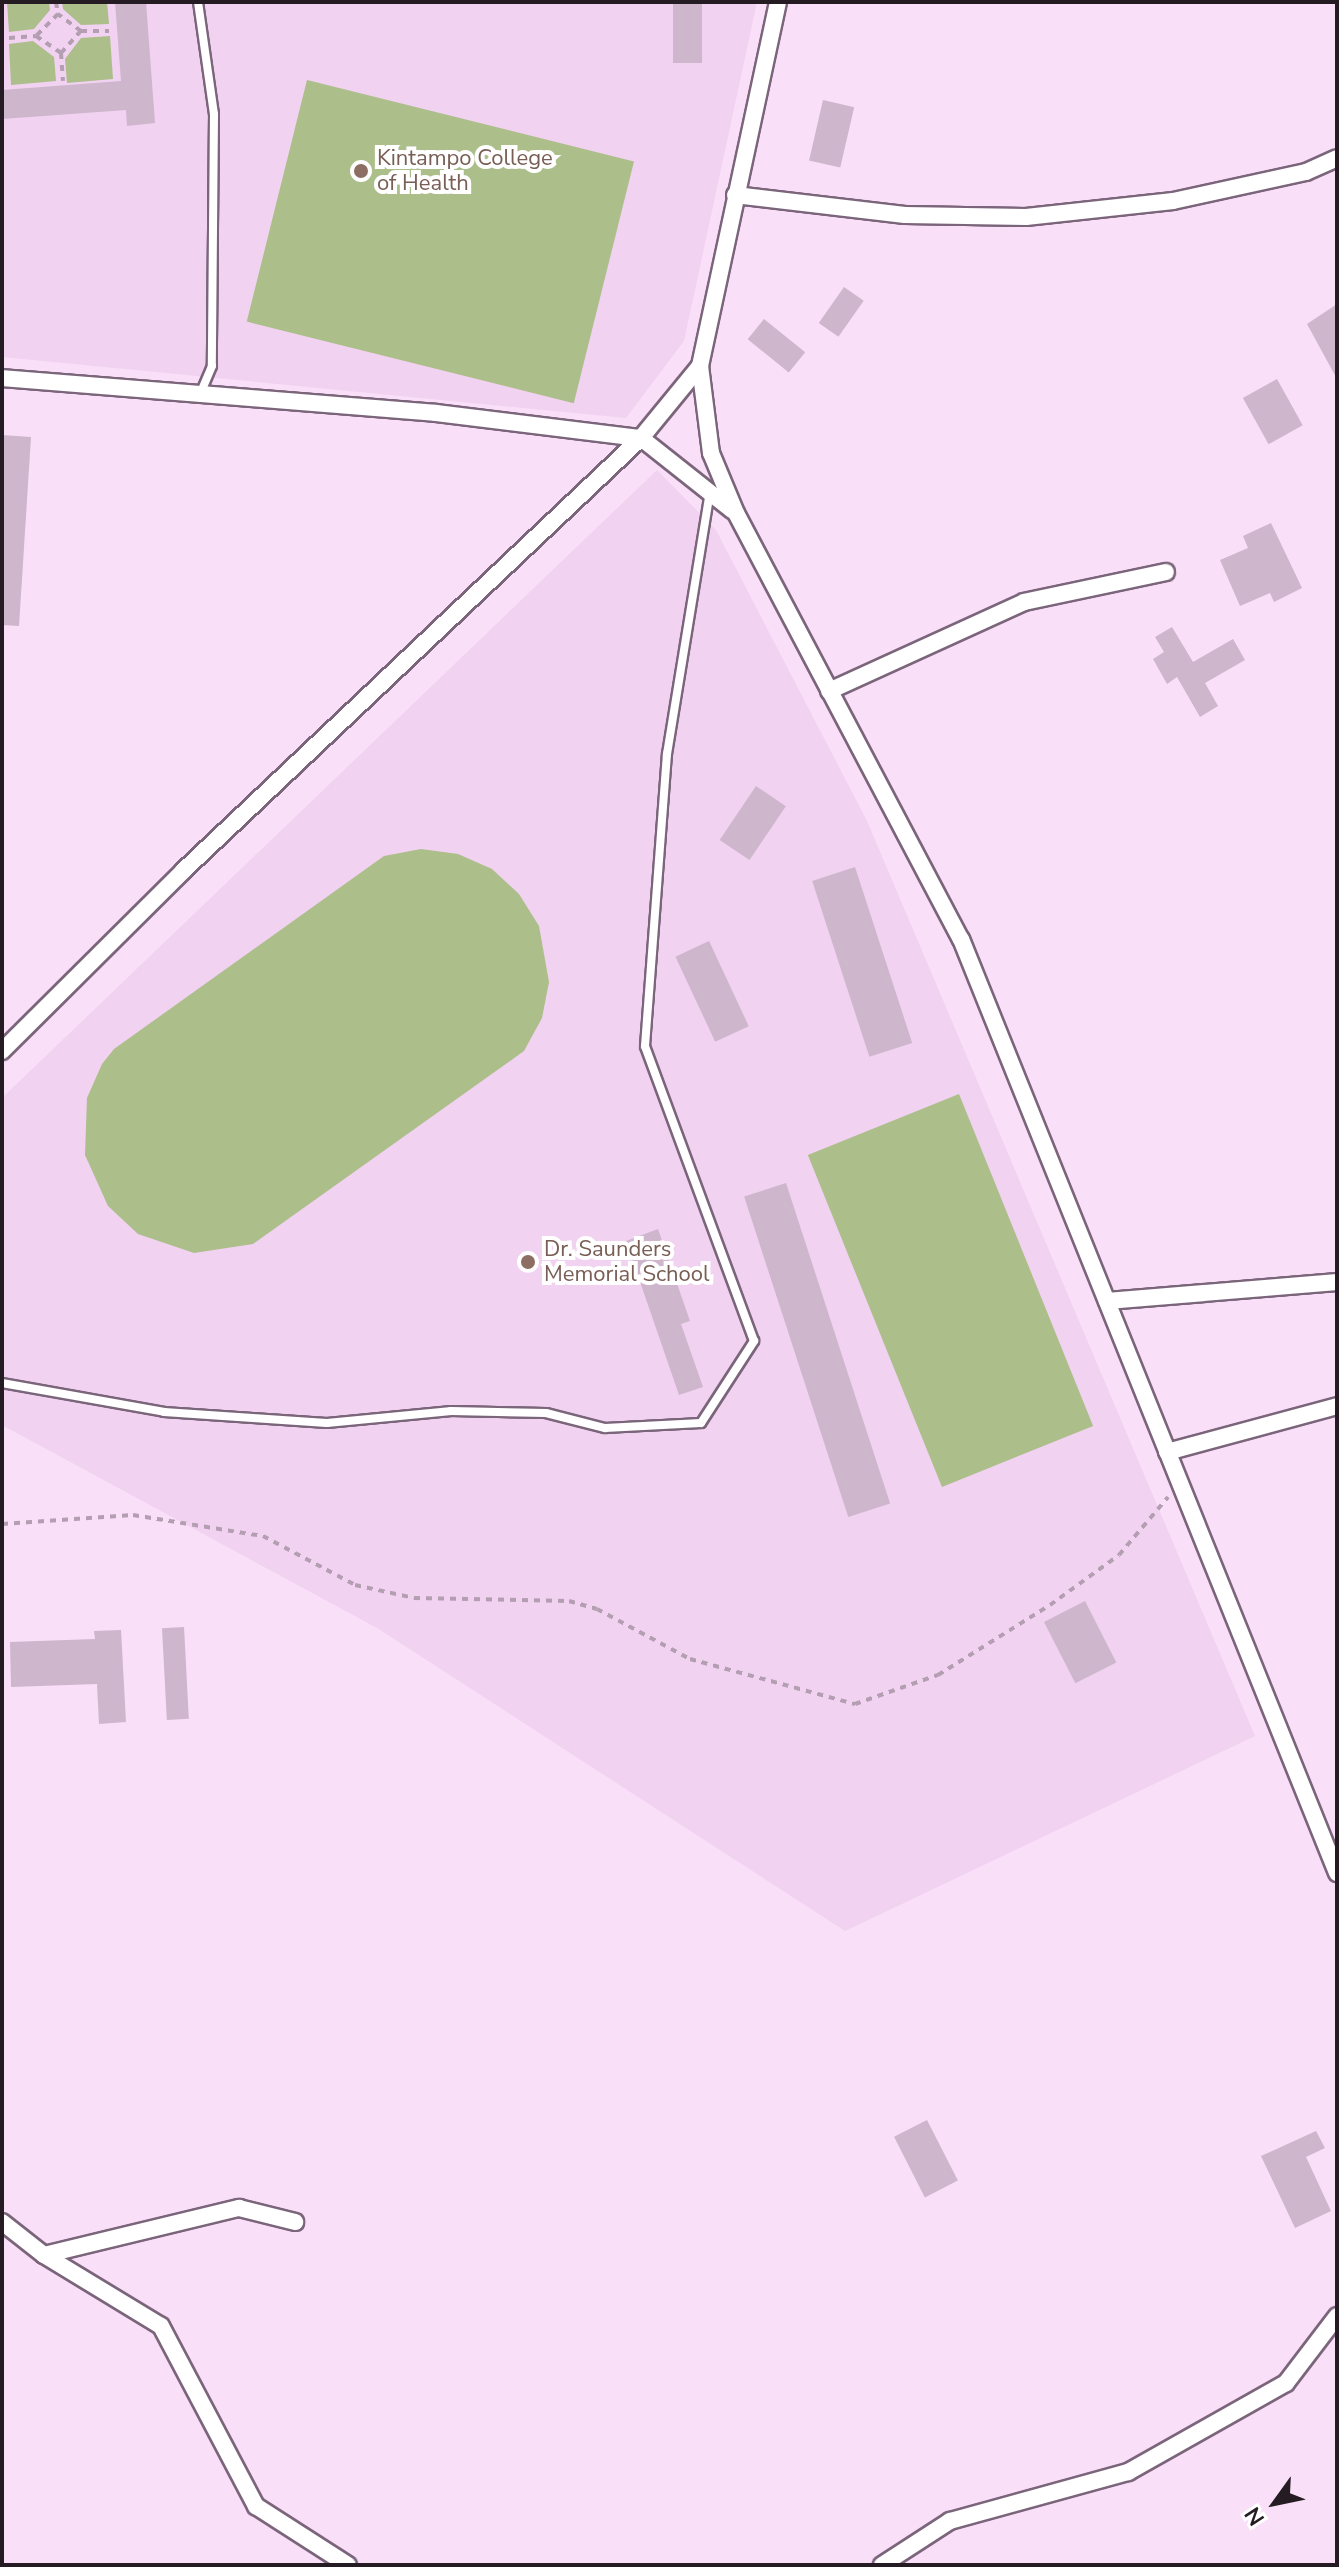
<!DOCTYPE html>
<html>
<head>
<meta charset="utf-8">
<style>
  body { margin:0 }
  #map { position:relative; width:1339px; height:2567px; overflow:hidden; background:#f9dff8; font-family:"Nunito Sans",sans-serif }
  div>[style] { position:absolute }
  [style*='--x'] { left:calc(var(--x)*1px); top:calc(var(--y)*1px); width:calc(var(--w)*1px); rotate:calc(var(--a)*1deg) }
  .built>* { inset:0; background:#f1d2f0 }
  .green>* { inset:0; background:#acbe8a; transform-origin:0 0 }
  .building>* { inset:0; background:#ceb6cd; transform-origin:0 0 }
  .path>* { height:4px; margin-top:-2px; transform-origin:0; background:repeating-linear-gradient(90deg,#b39eb2 0 6px,transparent 0 12px) }
  .roads { filter:drop-shadow(2px 0 #7b657b) drop-shadow(-2px 0 #7b657b) drop-shadow(0 2px #7b657b) drop-shadow(0 -2px #7b657b) }
  .service>* { height:8px; margin:-4px; padding:0 4px; transform-origin:4px; border-radius:4px; background:#fff }
  .minor>* { height:16px; margin:-8px; padding:0 8px; transform-origin:8px; border-radius:8px; background:#fff }
  .dots>* { width:22px; height:22px; translate:-50% -50%; box-sizing:border-box; border:4px solid #fff; border-radius:50% }
  span { translate:-50% -50%; white-space:nowrap; text-align:center; line-height:1.15; -webkit-text-stroke:8px #fff; paint-order:stroke }
  .education-label { font-size:22px; color:#785e54 }
  .left { translate:0 -50%; text-align:left }
  .frame { position:absolute; inset:0; border:4px solid #241b23; pointer-events:none }
  .north { position:absolute; left:1235px; top:2463px; width:80px; height:80px; -webkit-text-stroke:6px #fff; paint-order:stroke; rotate:237deg; font-size:22px; font-weight:700; line-height:32px; text-align:center; color:#241b23 }
  .north::after { content:''; display:block; margin:auto; width:28px; height:36px; background:#241b23; clip-path:polygon(50% 0,100% 100%,50% 72%,0 100%) }
</style>
</head>
<body>
<div id="map">
  <div class="built">
    <div style="clip-path:polygon(2px 2px,757px 2px,684px 341px,626px 418px,2px 357px)"></div>
    <div style="clip-path:polygon(657px 470px,716px 530px,867px 821px,1255px 1736px,845px 1931px,377px 1628px,2px 1425px,2px 1098px)"></div>
  </div>
  <div class="green">
    <div style="clip-path:polygon(7px 2px,49px 2px,50px 10px,34px 29px,9px 32px)"></div>
    <div style="clip-path:polygon(62px 2px,107px 2px,109px 24px,81px 25px,63px 9px)"></div>
    <div style="clip-path:polygon(110px 36px,113px 79px,67px 83px,65px 59px,81px 38px)"></div>
    <div style="clip-path:polygon(33px 41px,54px 57px,56px 81px,11px 85px,9px 44px)"></div>
    <div style="left:307px;top:80px;width:337px;height:249px;rotate:14deg"></div>
    <div style="clip-path:polygon(421px 849px,458px 854px,492px 869px,519px 894px,539px 926px,549px 982px,542px 1018px,524px 1051px,253px 1244px,194px 1253px,138px 1234px,108px 1206px,85px 1155px,87px 1098px,102px 1064px,114px 1049px,384px 856px)"></div>
    <div style="left:959px;top:1094px;width:358px;height:163px;rotate:68deg"></div>
  </div>
  <div class="building">
    <div style="clip-path:polygon(115px 2px,146px 2px,155px 123px,127px 126px,126px 110px,2px 119px,2px 90px,121px 81px)"></div>
    <div style="left:673px;top:2px;width:29px;height:61px"></div>
    <div style="left:823px;top:100px;width:32px;height:62px;rotate:13deg"></div>
    <div style="left:844px;top:287px;width:24px;height:44px;rotate:35deg"></div>
    <div style="clip-path:polygon(1337px 304px,1337px 379px,1307px 324px)"></div>
    <div style="left:764px;top:319px;width:53px;height:26px;rotate:39deg"></div>
    <div style="left:1277px;top:379px;width:53px;height:39px;rotate:61deg"></div>
    <div style="clip-path:polygon(2px 435px,31px 437px,19px 626px,2px 625px)"></div>
    <div style="clip-path:polygon(1271px 523px,1302px 588px,1274px 602px,1270px 593px,1240px 606px,1220px 560px,1248px 548px,1243px 536px)"></div>
    <div style="clip-path:polygon(1172px 627px,1193px 662px,1233px 639px,1245px 660px,1205px 683px,1218px 706px,1200px 717px,1177px 677px,1167px 684px,1153px 659px,1164px 652px,1155px 637px)"></div>
    <div style="left:756px;top:786px;width:36px;height:65px;rotate:34deg"></div>
    <div style="left:855px;top:867px;width:185px;height:45px;rotate:72deg"></div>
    <div style="left:709px;top:941px;width:94px;height:37px;rotate:65deg"></div>
    <div style="left:786px;top:1183px;width:337px;height:44px;rotate:72deg"></div>
    <div style="clip-path:polygon(658px 1229px,690px 1321px,681px 1324px,703px 1387px,679px 1395px,626px 1241px)"></div>
    <div style="left:1085px;top:1601px;width:69px;height:46px;rotate:63deg"></div>
    <div style="left:184px;top:1627px;width:92px;height:22px;rotate:87deg"></div>
    <div style="clip-path:polygon(121px 1630px,126px 1722px,99px 1724px,97px 1684px,11px 1687px,10px 1642px,95px 1639px,94px 1631px)"></div>
    <div style="left:927px;top:2120px;width:68px;height:37px;rotate:63deg"></div>
    <div style="clip-path:polygon(1316px 2131px,1325px 2148px,1306px 2157px,1331px 2211px,1295px 2228px,1261px 2156px)"></div>
  </div>
  <div class="path">
    <div style="--x:56;--y:2;--w:12;--a:81"></div>
    <div style="--x:81;--y:31;--w:28;--a:0"></div>
    <div style="--x:9;--y:38;--w:27;--a:-4"></div>
    <div style="--x:36;--y:36;--w:30;--a:34"></div>
    <div style="--x:61;--y:53;--w:30;--a:-48"></div>
    <div style="--x:81;--y:31;--w:29;--a:-144"></div>
    <div style="--x:58;--y:14;--w:31;--a:135"></div>
    <div style="--x:61;--y:53;--w:28;--a:86"></div>
    <div style="--x:2;--y:1524;--w:131;--a:-3.9"></div>
    <div style="--x:133;--y:1515;--w:132;--a:9.2"></div>
    <div style="--x:263;--y:1536;--w:104;--a:28"></div>
    <div style="--x:355;--y:1585;--w:60;--a:12.4"></div>
    <div style="--x:414;--y:1598;--w:155;--a:1.1"></div>
    <div style="--x:569;--y:1601;--w:29;--a:16"></div>
    <div style="--x:597;--y:1609;--w:106;--a:28.3"></div>
    <div style="--x:690;--y:1659;--w:171;--a:15.3"></div>
    <div style="--x:855;--y:1704;--w:88;--a:-19.3"></div>
    <div style="--x:938;--y:1675;--w:132;--a:-32"></div>
    <div style="--x:1050;--y:1605;--w:85;--a:-35.9"></div>
    <div style="--x:1119;--y:1555;--w:76;--a:-49.8"></div>
  </div>
  <div class="roads">
    <div class="service">
      <div style="--x:198;--y:2;--w:113;--a:81.9"></div>
      <div style="--x:214;--y:114;--w:252;--a:90.5"></div>
      <div style="--x:212;--y:366;--w:30;--a:113"></div>
      <div style="--x:2;--y:1383;--w:165;--a:10.1"></div>
      <div style="--x:164;--y:1412;--w:163;--a:3.9"></div>
      <div style="--x:327;--y:1423;--w:125;--a:-5.5"></div>
      <div style="--x:451;--y:1411;--w:95;--a:1.2"></div>
      <div style="--x:546;--y:1413;--w:61;--a:14.3"></div>
      <div style="--x:605;--y:1428;--w:96;--a:-3"></div>
      <div style="--x:701;--y:1423;--w:98;--a:-57.1"></div>
      <div style="--x:754;--y:1341;--w:314;--a:-110.3"></div>
      <div style="--x:645;--y:1046;--w:293;--a:-85.7"></div>
      <div style="--x:667;--y:754;--w:266;--a:-80.7"></div>
    </div>
    <div class="minor">
      <div style="--x:778;--y:2;--w:372;--a:102.1"></div>
      <div style="--x:700;--y:366;--w:88;--a:82.8"></div>
      <div style="--x:711;--y:453;--w:65;--a:67.4"></div>
      <div style="--x:736;--y:513;--w:482;--a:62.2"></div>
      <div style="--x:961;--y:939;--w:1007;--a:68.07"></div>
      <div style="--x:735;--y:195;--w:171;--a:6.7"></div>
      <div style="--x:905;--y:215;--w:121;--a:0.9"></div>
      <div style="--x:1026;--y:217;--w:148;--a:-6.2"></div>
      <div style="--x:1173;--y:201;--w:136;--a:-12.3"></div>
      <div style="--x:1306;--y:172;--w:34;--a:-24"></div>
      <div style="--x:2;--y:378;--w:435;--a:4.6"></div>
      <div style="--x:436;--y:413;--w:207;--a:7"></div>
      <div style="--x:641;--y:438;--w:116;--a:38.4"></div>
      <div style="--x:829;--y:691;--w:214;--a:-24.5"></div>
      <div style="--x:1024;--y:602;--w:145;--a:-11.9"></div>
      <div style="--x:2;--y:1051;--w:255;--a:-44.8"></div>
      <div style="--x:183;--y:871;--w:630;--a:-43.39"></div>
      <div style="--x:641;--y:438;--w:93;--a:-50.7"></div>
      <div style="--x:1107;--y:1301;--w:231;--a:-4.7"></div>
      <div style="--x:1167;--y:1452;--w:176;--a:-15.1"></div>
      <div style="--x:2;--y:2222;--w:53;--a:38.2"></div>
      <div style="--x:44;--y:2255;--w:137;--a:31.3"></div>
      <div style="--x:161;--y:2326;--w:204;--a:62.2"></div>
      <div style="--x:256;--y:2506;--w:109;--a:32.7"></div>
      <div style="--x:44;--y:2255;--w:201;--a:-13.6"></div>
      <div style="--x:239;--y:2208;--w:58;--a:14"></div>
      <div style="--x:882;--y:2565;--w:81;--a:-32.9"></div>
      <div style="--x:950;--y:2521;--w:185;--a:-15.4"></div>
      <div style="--x:1128;--y:2472;--w:181;--a:-29.4"></div>
      <div style="--x:1286;--y:2383;--w:84;--a:-52.7"></div>
    </div>
  </div>
  <div class="dots">
    <div style="left:361px;top:171px;background:#8d6e63"></div>
    <div style="left:528px;top:1262px;background:#8d6e63"></div>
  </div>
  <div class="education-label">
    <span class="left" style="left:377px;top:171px">Kintampo College<br>of Health</span>
    <span class="left" style="left:544px;top:1262px">Dr. Saunders<br>Memorial School</span>
  </div>
  <div class="frame"></div>
  <div class="north">N</div>
</div>
</body>
</html>
